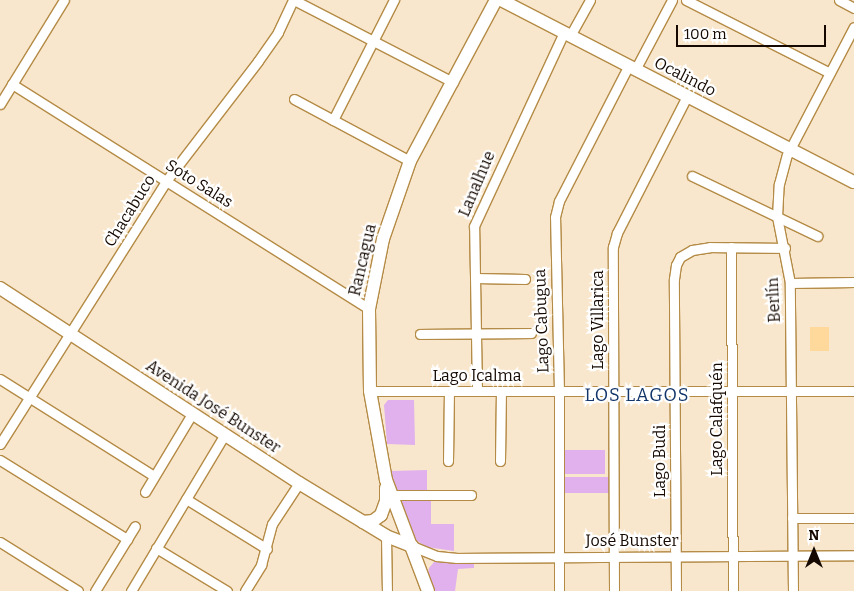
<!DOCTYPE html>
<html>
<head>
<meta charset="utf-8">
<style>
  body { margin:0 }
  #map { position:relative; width:854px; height:591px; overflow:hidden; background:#f9e7cd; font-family:Bitter,serif }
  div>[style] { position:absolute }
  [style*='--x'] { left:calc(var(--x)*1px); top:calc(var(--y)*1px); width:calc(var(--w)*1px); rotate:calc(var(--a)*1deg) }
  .built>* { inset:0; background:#ffd89c; transform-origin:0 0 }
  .green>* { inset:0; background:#e0b1ed; transform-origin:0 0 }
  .roads { filter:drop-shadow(1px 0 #b48b46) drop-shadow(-1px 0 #b48b46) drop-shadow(0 1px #b48b46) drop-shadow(0 -1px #b48b46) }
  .street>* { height:9px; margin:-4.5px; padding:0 4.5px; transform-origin:4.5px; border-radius:4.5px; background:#fff }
  .secondary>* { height:12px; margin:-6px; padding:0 6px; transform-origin:6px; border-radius:6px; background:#fff }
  span { translate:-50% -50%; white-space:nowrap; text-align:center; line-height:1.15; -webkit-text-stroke:4.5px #fff; paint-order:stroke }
  .street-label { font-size:16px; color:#140800 }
  .neighbourhood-label { font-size:18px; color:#12356a; letter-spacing:1px }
  .north { position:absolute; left:789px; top:526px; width:50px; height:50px; -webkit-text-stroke:4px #fff; paint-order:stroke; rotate:0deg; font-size:14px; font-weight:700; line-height:20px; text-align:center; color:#140800 }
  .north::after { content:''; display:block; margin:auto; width:18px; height:22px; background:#140800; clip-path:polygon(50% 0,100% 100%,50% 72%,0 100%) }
  .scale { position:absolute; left:676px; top:25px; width:150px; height:22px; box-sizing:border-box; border:2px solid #140800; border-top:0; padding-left:6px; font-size:15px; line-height:18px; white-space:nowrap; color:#140800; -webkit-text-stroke:4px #fff; paint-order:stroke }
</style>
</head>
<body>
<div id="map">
  <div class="built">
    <div style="left:810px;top:327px;width:19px;height:24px"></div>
  </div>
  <div class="green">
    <div style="clip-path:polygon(388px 400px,414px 400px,415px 445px,387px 444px,384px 405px)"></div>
    <div style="left:562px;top:450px;width:43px;height:24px"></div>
    <div style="clip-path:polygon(427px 470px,427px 491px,397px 491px,391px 471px)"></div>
    <div style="left:564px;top:477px;width:46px;height:16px"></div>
    <div style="clip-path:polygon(397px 499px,431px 499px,431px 524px,454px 524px,454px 551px,426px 547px,413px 538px)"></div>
    <div style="clip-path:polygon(434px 562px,474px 564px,474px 568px,458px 569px,455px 591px,432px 591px,427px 579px,429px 568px)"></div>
  </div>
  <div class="roads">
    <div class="street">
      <div style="--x:294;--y:0;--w:179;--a:27.3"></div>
      <div style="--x:686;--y:0;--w:161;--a:26.9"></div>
      <div style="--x:839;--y:0;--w:17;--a:28"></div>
      <div style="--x:570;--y:36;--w:41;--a:-60.9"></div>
      <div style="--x:635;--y:70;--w:79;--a:-62.1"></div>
      <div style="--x:12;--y:84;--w:422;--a:32.2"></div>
      <div style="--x:294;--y:99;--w:132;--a:28.1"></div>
      <div style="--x:0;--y:104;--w:122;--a:-58.4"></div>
      <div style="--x:333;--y:120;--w:135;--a:-63.1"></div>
      <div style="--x:692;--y:176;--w:139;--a:25.6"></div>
      <div style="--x:731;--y:247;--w:344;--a:89.7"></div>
      <div style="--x:475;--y:278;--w:50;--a:1.1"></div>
      <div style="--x:790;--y:283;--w:64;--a:-0.9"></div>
      <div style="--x:420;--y:334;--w:111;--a:-0.5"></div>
      <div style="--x:0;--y:379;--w:182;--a:32.2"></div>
      <div style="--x:370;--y:391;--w:484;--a:0"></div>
      <div style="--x:477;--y:391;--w:165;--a:-91"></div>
      <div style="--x:474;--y:226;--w:214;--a:-65.1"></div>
      <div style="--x:0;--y:444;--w:311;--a:-57.7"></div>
      <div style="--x:166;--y:181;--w:151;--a:-52.5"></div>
      <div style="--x:258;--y:61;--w:35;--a:-55"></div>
      <div style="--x:278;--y:32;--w:35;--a:-65"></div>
      <div style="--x:0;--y:460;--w:150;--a:31.9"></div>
      <div style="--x:448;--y:461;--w:70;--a:-89.2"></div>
      <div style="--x:500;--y:461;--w:70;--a:-89.2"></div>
      <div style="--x:145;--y:492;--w:93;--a:-59"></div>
      <div style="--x:391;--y:495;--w:80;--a:0"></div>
      <div style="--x:186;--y:499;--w:95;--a:31.7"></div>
      <div style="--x:792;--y:518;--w:62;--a:0"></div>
      <div style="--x:386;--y:536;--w:55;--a:89"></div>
      <div style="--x:0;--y:542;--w:92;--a:32.1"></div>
      <div style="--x:412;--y:546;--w:27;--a:22"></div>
      <div style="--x:437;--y:556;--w:20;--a:6"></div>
      <div style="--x:457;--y:558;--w:397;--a:-0.4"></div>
      <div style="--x:156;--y:548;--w:83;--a:31.2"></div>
      <div style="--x:95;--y:591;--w:76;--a:-58.4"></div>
      <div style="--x:131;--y:591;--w:183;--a:-59.1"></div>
      <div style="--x:245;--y:591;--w:31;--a:-58"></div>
      <div style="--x:261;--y:565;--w:42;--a:-75"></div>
      <div style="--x:272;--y:524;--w:49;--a:-56.6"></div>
      <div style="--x:559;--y:591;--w:200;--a:-90"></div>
      <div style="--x:559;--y:391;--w:174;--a:-91.3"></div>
      <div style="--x:555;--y:217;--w:16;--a:-76"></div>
      <div style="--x:559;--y:201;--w:151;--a:-62.8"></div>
      <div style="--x:614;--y:591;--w:344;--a:-90.2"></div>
      <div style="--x:613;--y:247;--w:15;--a:-74"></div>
      <div style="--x:617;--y:233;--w:154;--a:-62.9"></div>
      <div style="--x:676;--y:591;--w:312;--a:-90.4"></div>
      <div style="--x:674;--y:279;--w:14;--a:-82"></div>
      <div style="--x:676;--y:265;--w:9;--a:-63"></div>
      <div style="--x:680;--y:257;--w:14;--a:-30"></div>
      <div style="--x:692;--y:250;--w:18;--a:-9"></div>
      <div style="--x:710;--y:247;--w:75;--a:0.8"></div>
      <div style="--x:793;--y:591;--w:308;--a:-90.6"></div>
      <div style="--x:790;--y:283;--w:67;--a:-101.1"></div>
      <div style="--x:777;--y:217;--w:33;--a:-87"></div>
      <div style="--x:779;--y:184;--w:30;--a:-75"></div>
      <div style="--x:787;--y:155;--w:144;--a:-62.4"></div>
    </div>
    <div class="secondary">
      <div style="--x:501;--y:0;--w:397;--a:27.3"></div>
      <div style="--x:0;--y:288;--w:357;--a:33.1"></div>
      <div style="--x:299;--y:483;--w:102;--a:31.3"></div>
      <div style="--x:386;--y:536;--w:28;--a:21"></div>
      <div style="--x:363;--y:522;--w:10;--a:-6"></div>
      <div style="--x:373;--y:521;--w:10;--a:-37"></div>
      <div style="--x:381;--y:515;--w:15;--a:-70"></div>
      <div style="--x:386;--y:501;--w:13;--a:-90"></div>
      <div style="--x:428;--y:591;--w:119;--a:-110.7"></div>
      <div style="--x:386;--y:480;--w:90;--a:-100.2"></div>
      <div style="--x:370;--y:391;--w:82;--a:-90.7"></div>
      <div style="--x:369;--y:309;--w:71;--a:-78.7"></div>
      <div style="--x:383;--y:239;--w:83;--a:-70.9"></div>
      <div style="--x:410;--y:161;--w:183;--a:-61.9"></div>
    </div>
  </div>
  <div class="street-label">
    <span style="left:685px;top:77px;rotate:27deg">Ocalindo</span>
    <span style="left:199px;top:184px;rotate:32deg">Soto Salas</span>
    <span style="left:477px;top:184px;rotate:-67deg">Lanalhue</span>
    <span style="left:130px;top:211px;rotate:-58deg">Chacabuco</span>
    <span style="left:363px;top:260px;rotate:-77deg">Rancagua</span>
    <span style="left:774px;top:300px;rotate:-93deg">Berlín</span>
    <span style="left:598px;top:320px;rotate:-90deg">Lago Villarica</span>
    <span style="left:542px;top:321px;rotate:-92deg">Lago Cabugua</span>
    <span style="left:477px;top:376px">Lago Icalma</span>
    <span style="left:213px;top:407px;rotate:33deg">Avenida José Bunster</span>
    <span style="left:717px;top:419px;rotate:-90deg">Lago Calafquén</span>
    <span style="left:660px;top:461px;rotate:-90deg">Lago Budi</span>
    <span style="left:632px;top:541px">José Bunster</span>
  </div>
  <div class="neighbourhood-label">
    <span style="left:637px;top:395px">LOS LAGOS</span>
  </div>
  <div class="north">N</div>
  <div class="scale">100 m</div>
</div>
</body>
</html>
